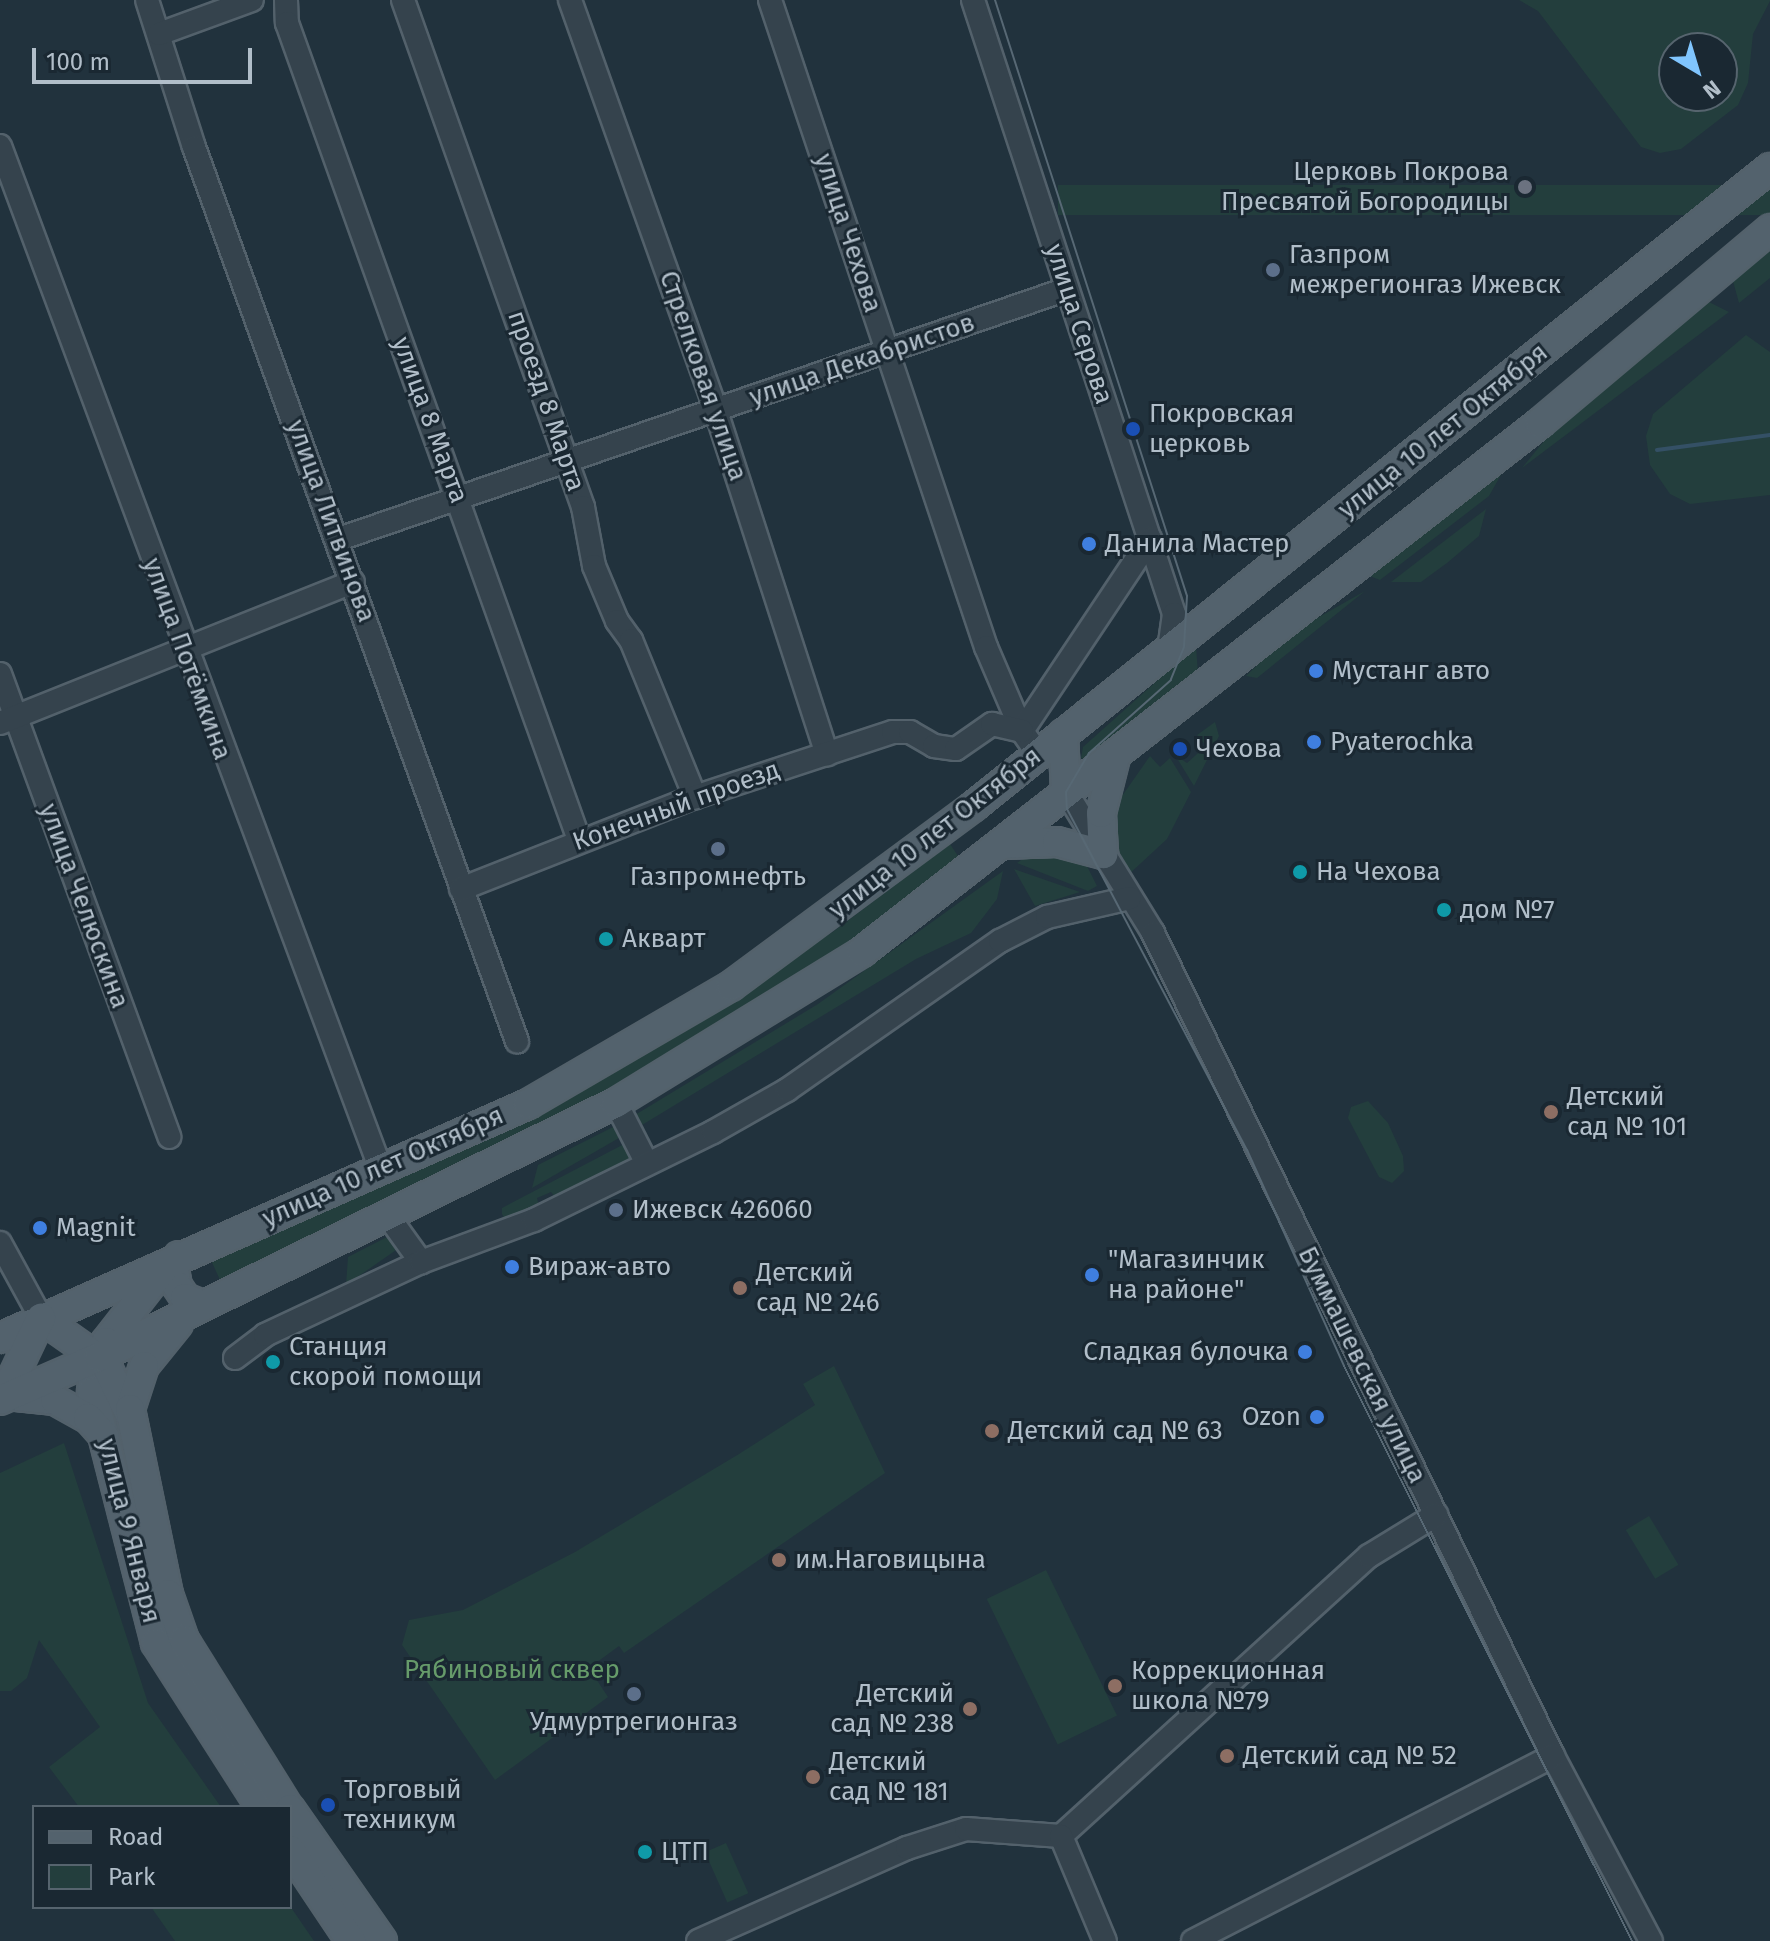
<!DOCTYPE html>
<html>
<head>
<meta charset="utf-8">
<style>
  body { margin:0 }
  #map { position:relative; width:1770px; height:1941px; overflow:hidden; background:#21323d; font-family:"Fira Sans",sans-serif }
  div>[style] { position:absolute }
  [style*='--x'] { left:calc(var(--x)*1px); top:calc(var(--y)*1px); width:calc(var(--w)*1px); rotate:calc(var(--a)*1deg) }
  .green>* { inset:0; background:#233e3d; transform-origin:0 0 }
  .stream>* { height:4px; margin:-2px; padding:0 2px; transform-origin:2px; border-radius:2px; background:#345065 }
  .roads { filter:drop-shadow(2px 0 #53616b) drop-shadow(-2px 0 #53616b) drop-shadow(0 2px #53616b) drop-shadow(0 -2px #53616b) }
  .minor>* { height:22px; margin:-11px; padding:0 11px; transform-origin:11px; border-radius:11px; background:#35434d }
  .major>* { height:28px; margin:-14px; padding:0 14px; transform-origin:14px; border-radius:14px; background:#53626d }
  .tram>* { height:2px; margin:-1px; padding:0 1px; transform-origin:1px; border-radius:1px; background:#576874 }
  .dots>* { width:22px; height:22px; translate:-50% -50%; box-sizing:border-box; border:4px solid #1a2832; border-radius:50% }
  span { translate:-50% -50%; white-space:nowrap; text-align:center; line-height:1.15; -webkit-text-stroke:6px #1a2832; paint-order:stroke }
  .poi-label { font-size:26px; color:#b1bec9 }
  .right { translate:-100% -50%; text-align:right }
  .left { translate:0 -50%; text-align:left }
  .street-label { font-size:26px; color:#b1bec9 }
  .park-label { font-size:26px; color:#669b6a }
  .legend { position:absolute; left:32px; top:1805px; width:260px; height:104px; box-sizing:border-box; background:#1a2832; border:2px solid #56646e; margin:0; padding:10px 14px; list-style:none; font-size:24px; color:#b1bec9 }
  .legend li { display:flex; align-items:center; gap:16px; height:40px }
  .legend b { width:40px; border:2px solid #56646e }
  .north { position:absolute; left:1658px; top:32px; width:80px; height:80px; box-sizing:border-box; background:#1a2832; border:2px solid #56646e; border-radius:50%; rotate:142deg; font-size:22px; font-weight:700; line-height:32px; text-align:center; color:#b1bec9 }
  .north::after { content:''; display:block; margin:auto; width:28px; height:36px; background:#80c5fe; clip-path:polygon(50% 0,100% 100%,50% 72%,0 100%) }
  .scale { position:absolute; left:32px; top:48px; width:220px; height:36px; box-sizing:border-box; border:4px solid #b1bec9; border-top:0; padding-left:10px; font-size:24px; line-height:28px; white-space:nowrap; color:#b1bec9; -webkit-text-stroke:6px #1a2832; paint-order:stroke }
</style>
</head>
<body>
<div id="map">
  <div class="green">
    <div style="clip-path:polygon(evenodd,1519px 0,1770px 0,1770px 1px,1753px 34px,1748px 83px,1738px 105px,1681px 149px,1660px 153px,1641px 147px,1538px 11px,1519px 0,1722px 48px,1722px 96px,1674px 96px,1674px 48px,1722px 48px)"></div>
    <div style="left:1770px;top:185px;width:30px;height:712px;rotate:90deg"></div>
    <div style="clip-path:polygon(1770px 251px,1770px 278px,1739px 303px,1733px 281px)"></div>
    <div style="clip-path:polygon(1709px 302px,1729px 312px,1522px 468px,1566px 414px)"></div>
    <div style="clip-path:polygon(1746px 335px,1770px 352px,1770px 495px,1690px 504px,1670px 494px,1650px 465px,1646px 436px,1653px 414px)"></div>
    <div style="clip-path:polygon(1510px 459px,1489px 496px,1380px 580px,1367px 575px)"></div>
    <div style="clip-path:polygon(1486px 509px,1479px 536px,1447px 563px,1421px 582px,1391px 582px)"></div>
    <div style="clip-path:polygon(1365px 591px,1257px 678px,1246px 676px,1289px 634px)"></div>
    <div style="clip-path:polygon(1196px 646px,1198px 674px,1086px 760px,1081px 758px,1083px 747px)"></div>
    <div style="clip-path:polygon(1215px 722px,1219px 736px,1194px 786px,1175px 755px,1187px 763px,1206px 746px,1197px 735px)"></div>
    <div style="clip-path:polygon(1150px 756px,1160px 767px,1170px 758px,1191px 792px,1167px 839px,1127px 876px,1116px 856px,1115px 806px)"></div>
    <div style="clip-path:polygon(950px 844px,960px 859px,865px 935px,549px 1128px,220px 1280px,210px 1258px,714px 1009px,834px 931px)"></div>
    <div style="clip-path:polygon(1032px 852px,1080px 852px,1097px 886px,1088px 891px,1017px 863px)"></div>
    <div style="clip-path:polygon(1014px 869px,1080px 892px,1035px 906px)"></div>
    <div style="clip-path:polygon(1003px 871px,997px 899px,971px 933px,916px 959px,637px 1128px,635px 1115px,818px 1004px)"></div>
    <div style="clip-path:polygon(1368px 1101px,1388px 1123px,1403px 1156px,1404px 1171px,1392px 1183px,1379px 1177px,1348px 1118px,1351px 1107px)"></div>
    <div style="clip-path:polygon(617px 1125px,626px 1134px,532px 1188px,538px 1165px)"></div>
    <div style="clip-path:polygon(628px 1142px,638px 1161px,556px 1198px,551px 1192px,537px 1198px,539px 1206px,505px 1219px,502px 1214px,502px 1208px)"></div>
    <div style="clip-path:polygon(387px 1237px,399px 1248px,346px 1285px,348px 1257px)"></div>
    <div style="clip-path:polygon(834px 1366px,885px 1473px,624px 1653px,619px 1646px,589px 1668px,608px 1697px,495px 1780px,402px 1645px,409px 1620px,463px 1610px,575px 1552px,739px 1454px,815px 1405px,803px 1384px)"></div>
    <div style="clip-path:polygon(64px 1443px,148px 1703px,221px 1807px,79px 1807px,49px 1767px,100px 1727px,39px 1640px,27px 1678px,11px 1691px,0 1691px,0 1473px)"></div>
    <div style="left:1649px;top:1516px;width:57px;height:27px;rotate:59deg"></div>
    <div style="left:1046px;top:1570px;width:162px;height:66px;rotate:64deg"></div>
    <div style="left:726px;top:1843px;width:55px;height:23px;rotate:66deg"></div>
    <div style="clip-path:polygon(290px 1906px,314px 1941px,175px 1941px,151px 1907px)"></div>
  </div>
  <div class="stream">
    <div style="--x:1657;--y:450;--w:114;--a:-7.6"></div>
  </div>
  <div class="roads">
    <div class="minor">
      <div style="--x:147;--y:0;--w:154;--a:72.3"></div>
      <div style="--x:194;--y:147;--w:951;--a:70.14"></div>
      <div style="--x:286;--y:0;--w:23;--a:88"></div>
      <div style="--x:287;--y:23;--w:868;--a:70.33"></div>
      <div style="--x:403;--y:0;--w:538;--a:70.45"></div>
      <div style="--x:583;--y:507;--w:60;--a:79.4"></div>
      <div style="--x:594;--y:566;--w:60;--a:67.3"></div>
      <div style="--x:617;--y:621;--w:24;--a:54"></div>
      <div style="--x:631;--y:640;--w:170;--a:67.8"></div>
      <div style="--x:570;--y:0;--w:436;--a:70.4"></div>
      <div style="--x:716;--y:411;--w:361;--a:72.1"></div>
      <div style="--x:770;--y:0;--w:682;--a:71.54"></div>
      <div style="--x:986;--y:647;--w:91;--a:66.8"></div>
      <div style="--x:1022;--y:731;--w:28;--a:55"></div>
      <div style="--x:973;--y:0;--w:646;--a:71.87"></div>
      <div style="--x:1174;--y:614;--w:36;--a:98"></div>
      <div style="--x:159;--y:34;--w:99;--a:-20.1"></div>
      <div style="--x:0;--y:146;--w:1093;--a:69.59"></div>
      <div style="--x:339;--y:539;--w:770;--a:-18.95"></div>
      <div style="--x:0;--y:674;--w:493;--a:69.9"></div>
      <div style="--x:0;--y:723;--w:380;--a:-21.8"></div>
      <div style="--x:1022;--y:731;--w:231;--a:-56.3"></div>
      <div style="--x:1066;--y:792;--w:166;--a:58.3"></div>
      <div style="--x:1153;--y:933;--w:915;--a:64.08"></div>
      <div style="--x:1553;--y:1756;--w:209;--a:62.1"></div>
      <div style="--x:461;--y:889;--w:251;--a:-21.5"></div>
      <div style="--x:695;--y:797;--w:208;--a:-18.2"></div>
      <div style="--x:893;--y:732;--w:17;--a:0"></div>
      <div style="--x:910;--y:732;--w:28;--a:30"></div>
      <div style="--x:934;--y:746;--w:22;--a:8"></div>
      <div style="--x:956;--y:749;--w:44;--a:-34.8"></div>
      <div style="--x:992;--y:724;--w:31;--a:13"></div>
      <div style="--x:616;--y:1103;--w:66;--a:63"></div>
      <div style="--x:388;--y:1216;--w:57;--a:54.3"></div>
      <div style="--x:0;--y:1243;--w:85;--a:61.3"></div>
      <div style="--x:235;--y:1358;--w:38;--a:-37"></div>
      <div style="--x:265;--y:1335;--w:172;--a:-25.1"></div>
      <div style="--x:421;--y:1262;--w:121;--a:-20.4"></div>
      <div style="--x:534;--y:1220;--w:199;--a:-26.2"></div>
      <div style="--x:713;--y:1132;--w:85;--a:-29.6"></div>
      <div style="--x:787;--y:1090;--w:260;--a:-35"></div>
      <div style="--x:1000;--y:941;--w:53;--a:-27.1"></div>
      <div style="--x:1047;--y:917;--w:85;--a:-12.9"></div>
      <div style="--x:1061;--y:1836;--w:416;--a:-42.3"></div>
      <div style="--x:1369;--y:1556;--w:79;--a:-31.5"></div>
      <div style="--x:698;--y:1941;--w:229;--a:-24"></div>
      <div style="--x:907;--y:1848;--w:62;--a:-17.9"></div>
      <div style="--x:966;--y:1829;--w:95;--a:4.2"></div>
      <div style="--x:1061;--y:1836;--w:114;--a:67.3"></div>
      <div style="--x:1193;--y:1941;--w:405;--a:-27.2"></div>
    </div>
    <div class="major">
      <div style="--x:1063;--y:734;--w:58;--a:87"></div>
      <div style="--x:1004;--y:844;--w:53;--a:-2.2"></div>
      <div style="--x:1057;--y:842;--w:48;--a:14.6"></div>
      <div style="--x:1103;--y:854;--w:41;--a:-92.8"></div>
      <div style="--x:1101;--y:813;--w:61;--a:-75.7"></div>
      <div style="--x:179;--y:1256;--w:14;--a:111"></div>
      <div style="--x:174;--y:1269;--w:17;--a:80"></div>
      <div style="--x:177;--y:1286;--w:14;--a:56"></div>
      <div style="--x:185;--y:1298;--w:16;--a:22"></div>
      <div style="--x:163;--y:1269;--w:93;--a:128"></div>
      <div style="--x:106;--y:1342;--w:30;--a:113"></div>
      <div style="--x:94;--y:1370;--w:22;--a:95"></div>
      <div style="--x:92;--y:1392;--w:259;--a:75.7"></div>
      <div style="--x:156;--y:1643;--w:195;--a:57.4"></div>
      <div style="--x:41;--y:1318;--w:78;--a:35.1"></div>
      <div style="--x:105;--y:1363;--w:55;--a:64.4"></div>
      <div style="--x:178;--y:1324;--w:54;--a:129"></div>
      <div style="--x:144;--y:1366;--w:45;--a:108"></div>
      <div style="--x:130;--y:1409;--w:189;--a:78.4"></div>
      <div style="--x:168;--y:1594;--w:49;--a:70.8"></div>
      <div style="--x:184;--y:1640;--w:197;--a:58.1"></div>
      <div style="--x:0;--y:1338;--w:578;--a:-23.9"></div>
      <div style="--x:528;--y:1104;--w:235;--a:-30.2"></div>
      <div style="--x:731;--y:986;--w:302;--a:-36.5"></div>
      <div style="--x:974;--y:806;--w:1020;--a:-38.71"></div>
      <div style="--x:16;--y:1396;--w:39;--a:6"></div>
      <div style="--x:55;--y:1400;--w:38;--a:29"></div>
      <div style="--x:88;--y:1418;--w:25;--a:48"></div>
      <div style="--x:3;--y:1398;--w:89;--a:-64.6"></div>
      <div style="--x:0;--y:1400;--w:108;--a:-23.5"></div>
      <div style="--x:99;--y:1357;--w:576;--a:-26.16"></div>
      <div style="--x:616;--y:1103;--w:289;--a:-31.5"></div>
      <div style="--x:862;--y:952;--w:860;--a:-37.96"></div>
      <div style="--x:1540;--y:423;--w:301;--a:-40.1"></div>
      <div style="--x:290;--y:1809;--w:161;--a:55.1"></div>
      <div style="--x:290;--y:1850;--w:110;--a:56.2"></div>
    </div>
  </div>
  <div class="tram">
    <div style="--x:995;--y:0;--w:626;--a:72.14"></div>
    <div style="--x:1187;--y:596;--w:51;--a:93.4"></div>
    <div style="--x:1184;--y:647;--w:35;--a:112"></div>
    <div style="--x:1171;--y:680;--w:110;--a:138.3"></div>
    <div style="--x:1089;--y:753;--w:45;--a:120.5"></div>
    <div style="--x:1066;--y:792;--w:17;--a:87"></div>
    <div style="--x:1067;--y:809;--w:386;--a:62.2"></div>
    <div style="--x:1247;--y:1150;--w:237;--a:65.8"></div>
    <div style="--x:1344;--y:1366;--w:643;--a:63.4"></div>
  </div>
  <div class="dots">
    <div style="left:1525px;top:187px;background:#6b7280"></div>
    <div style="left:1273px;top:270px;background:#5c6f8a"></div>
    <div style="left:1133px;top:429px;background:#1a4fb4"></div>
    <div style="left:1089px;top:544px;background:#3f7fe0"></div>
    <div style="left:1316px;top:671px;background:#3f7fe0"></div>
    <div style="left:1314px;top:742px;background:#3f7fe0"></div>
    <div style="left:1180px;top:749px;background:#1a4fb4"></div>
    <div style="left:718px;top:849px;background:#5c6f8a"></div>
    <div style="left:1300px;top:872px;background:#0f9aa8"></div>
    <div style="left:1444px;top:910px;background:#0f9aa8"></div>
    <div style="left:606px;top:939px;background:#0f9aa8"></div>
    <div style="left:1551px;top:1112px;background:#8d6e63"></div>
    <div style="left:616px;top:1210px;background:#5c6f8a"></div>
    <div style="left:40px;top:1228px;background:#3f7fe0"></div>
    <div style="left:512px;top:1267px;background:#3f7fe0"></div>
    <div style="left:1092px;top:1275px;background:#3f7fe0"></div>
    <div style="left:740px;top:1288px;background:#8d6e63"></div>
    <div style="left:1305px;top:1352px;background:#3f7fe0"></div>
    <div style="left:273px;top:1362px;background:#0f9aa8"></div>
    <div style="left:1317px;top:1417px;background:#3f7fe0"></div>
    <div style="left:992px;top:1431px;background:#8d6e63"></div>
    <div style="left:779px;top:1560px;background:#8d6e63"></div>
    <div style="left:1115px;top:1686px;background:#8d6e63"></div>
    <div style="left:634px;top:1694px;background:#5c6f8a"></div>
    <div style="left:970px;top:1709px;background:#8d6e63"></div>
    <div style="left:1227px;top:1756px;background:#8d6e63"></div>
    <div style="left:813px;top:1777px;background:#8d6e63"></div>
    <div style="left:328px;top:1805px;background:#1a4fb4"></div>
    <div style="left:645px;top:1852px;background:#0f9aa8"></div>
  </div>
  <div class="poi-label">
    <span class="right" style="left:1509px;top:187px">Церковь Покрова<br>Пресвятой Богородицы</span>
    <span class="left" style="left:1289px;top:270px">Газпром<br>межрегионгаз Ижевск</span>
    <span class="left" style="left:1149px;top:429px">Покровская<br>церковь</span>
    <span class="left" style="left:1105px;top:544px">Данила Мастер</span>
    <span class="left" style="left:1332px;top:671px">Мустанг авто</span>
    <span class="left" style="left:1330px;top:742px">Pyaterochka</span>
    <span class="left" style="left:1196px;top:749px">Чехова</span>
    <span class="left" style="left:1316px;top:872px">На Чехова</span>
    <span style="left:718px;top:877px">Газпромнефть</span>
    <span class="left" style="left:1460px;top:910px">дом №7</span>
    <span class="left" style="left:622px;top:939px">Акварт</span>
    <span class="left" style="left:1567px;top:1112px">Детский<br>сад № 101</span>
    <span class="left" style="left:632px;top:1210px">Ижевск 426060</span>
    <span class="left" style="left:56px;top:1228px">Magnit</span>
    <span class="left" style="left:1108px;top:1275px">"Магазинчик<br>на районе"</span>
    <span class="left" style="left:528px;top:1267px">Вираж-авто</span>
    <span class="left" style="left:756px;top:1288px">Детский<br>сад № 246</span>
    <span class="left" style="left:289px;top:1362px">Станция<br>скорой помощи</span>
    <span class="right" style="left:1289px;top:1352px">Сладкая булочка</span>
    <span class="right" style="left:1301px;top:1417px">Ozon</span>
    <span class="left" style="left:1008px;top:1431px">Детский сад № 63</span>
    <span class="left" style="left:795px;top:1560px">им.Наговицына</span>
    <span class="left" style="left:1131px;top:1686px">Коррекционная<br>школа №79</span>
    <span class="right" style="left:954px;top:1709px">Детский<br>сад № 238</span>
    <span style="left:634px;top:1722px">Удмуртрегионгаз</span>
    <span class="left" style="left:1243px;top:1756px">Детский сад № 52</span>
    <span class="left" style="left:829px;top:1777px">Детский<br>сад № 181</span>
    <span class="left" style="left:344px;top:1805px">Торговый<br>техникум</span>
    <span class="left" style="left:661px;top:1852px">ЦТП</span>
  </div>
  <div class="street-label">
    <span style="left:848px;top:233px;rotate:72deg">улица Чехова</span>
    <span style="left:1079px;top:324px;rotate:72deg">улица Серова</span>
    <span style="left:862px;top:360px;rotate:-19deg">улица Декабристов</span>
    <span style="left:703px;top:376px;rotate:71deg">Стрелковая улица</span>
    <span style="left:546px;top:401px;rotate:71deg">проезд 8 Марта</span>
    <span style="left:430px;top:420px;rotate:70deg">улица 8 Марта</span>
    <span style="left:1443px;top:431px;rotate:-39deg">улица 10 лет Октября</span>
    <span style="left:331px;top:521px;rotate:70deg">улица Литвинова</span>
    <span style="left:187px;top:659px;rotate:70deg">улица Потёмкина</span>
    <span style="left:676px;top:806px;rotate:-20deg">Конечный проезд</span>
    <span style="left:935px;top:833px;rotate:-38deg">улица 10 лет Октября</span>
    <span style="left:84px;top:906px;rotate:70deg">улица Челюскина</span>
    <span style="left:383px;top:1167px;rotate:-24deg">улица 10 лет Октября</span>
    <span style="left:1362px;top:1365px;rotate:64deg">Буммашевская улица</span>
    <span style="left:129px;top:1531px;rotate:76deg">улица 9 Января</span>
  </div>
  <div class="park-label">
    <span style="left:512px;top:1670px">Рябиновый сквер</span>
  </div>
  <ul class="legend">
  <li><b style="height:10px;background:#53626d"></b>Road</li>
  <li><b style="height:22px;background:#233e3d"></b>Park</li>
  </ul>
  <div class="north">N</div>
  <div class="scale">100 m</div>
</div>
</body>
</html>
